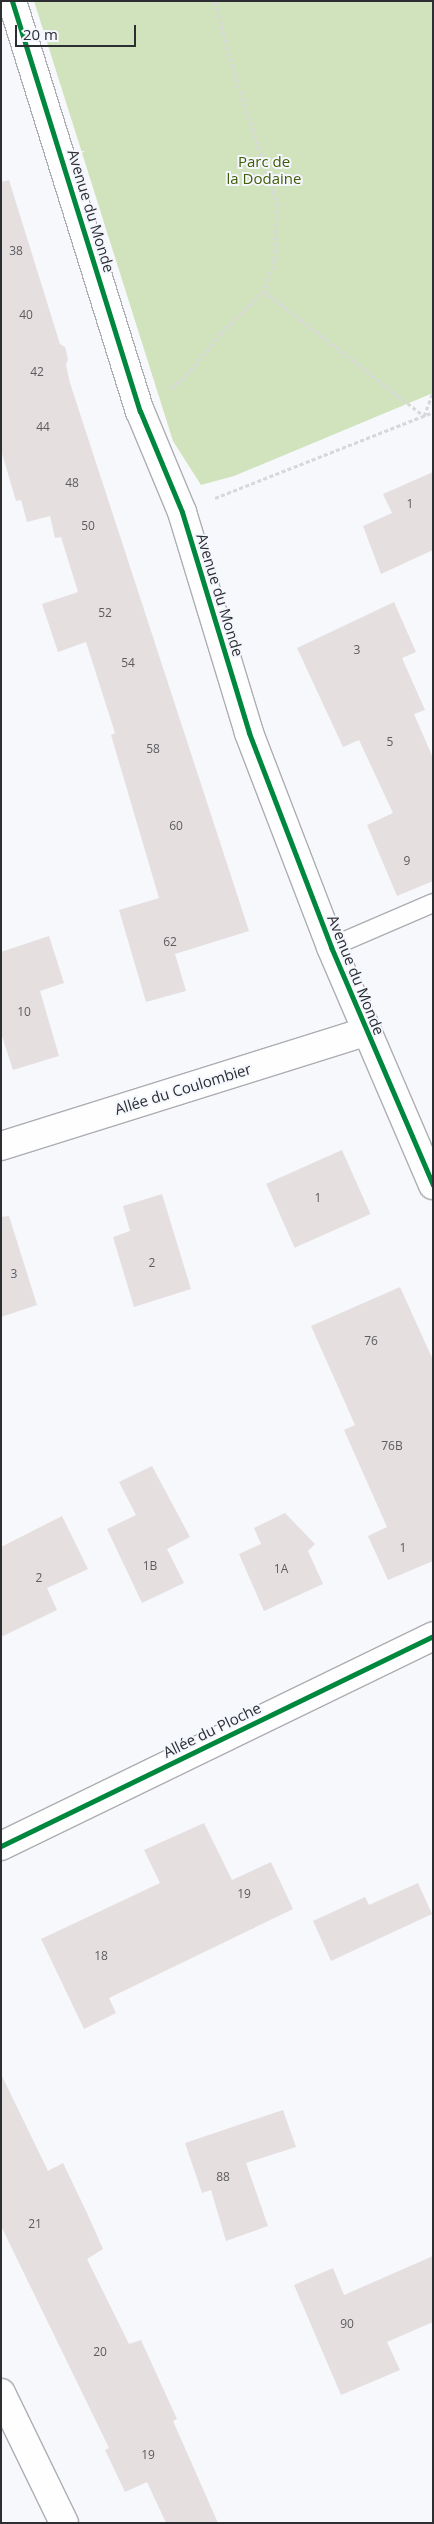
<!DOCTYPE html>
<html>
<head>
<meta charset="utf-8">
<style>
  body { margin:0 }
  #map { position:relative; width:434px; height:2524px; overflow:hidden; background:#f7f8fc; font-family:"Open Sans",sans-serif }
  div>[style] { position:absolute }
  [style*='--x'] { left:calc(var(--x)*1px); top:calc(var(--y)*1px); width:calc(var(--w)*1px); rotate:calc(var(--a)*1deg) }
  .green>* { inset:0; background:#d0e3bd }
  .building>* { inset:0; background:#e5dfe0; transform-origin:0 0 }
  .path>* { height:3px; margin-top:-1.5px; transform-origin:0; background:repeating-linear-gradient(90deg,#d8d8d9 0 4px,transparent 0 6.5px) }
  .roads { filter:drop-shadow(1px 0 #adaeb2) drop-shadow(-1px 0 #adaeb2) drop-shadow(0 1px #adaeb2) drop-shadow(0 -1px #adaeb2) }
  .service>* { height:18px; margin:-9px; padding:0 9px; transform-origin:9px; border-radius:9px; background:#fefeff }
  .minor>* { height:28px; margin:-14px; padding:0 14px; transform-origin:14px; border-radius:14px; background:#fefeff }
  .tertiary>* { height:28px; margin:-14px; padding:0 14px; transform-origin:14px; border-radius:14px; background:#fefeff }
  .cycleway>* { height:5px; margin:-2.5px; padding:0 2.5px; transform-origin:2.5px; border-radius:2.5px; background:#00873e }
  span { translate:-50% -50%; white-space:nowrap; text-align:center; line-height:1.15; -webkit-text-stroke:4px #f5f7fe; paint-order:stroke }
  .number-label { font-size:12px; color:#5c5c5f }
  .number-label span { -webkit-text-stroke-width:0 }
  .park-label { font-size:15px; color:#415e06 }
  .street-label { font-size:15px; color:#2c2e32 }
  .frame { position:absolute; inset:0; border:2px solid #2c2e32; pointer-events:none }
  .scale { position:absolute; left:15px; top:25px; width:121px; height:22px; box-sizing:border-box; border:2px solid #2c2e32; border-top:0; padding-left:6px; font-size:15px; line-height:18px; white-space:nowrap; color:#2c2e32; -webkit-text-stroke:4px #f5f7fe; paint-order:stroke }
</style>
</head>
<body>
<div id="map">
  <div class="green">
    <div style="clip-path:polygon(34px 1px,433px 1px,433px 393px,234px 476px,201px 485px,173px 441px)"></div>
  </div>
  <div class="building">
    <div style="clip-path:polygon(9px 180px,60px 344px,65px 347px,68px 359px,66px 365px,70px 383px,249px 931px,175px 954px,186px 991px,146px 1002px,119px 910px,159px 898px,111px 735px,115px 733px,86px 642px,58px 652px,42px 604px,78px 592px,61px 537px,55px 538px,50px 516px,27px 522px,21px 500px,16px 501px,1px 450px,1px 182px)"></div>
    <div style="clip-path:polygon(433px 472px,433px 550px,381px 574px,363px 526px,392px 513px,383px 494px)"></div>
    <div style="clip-path:polygon(394px 602px,416px 652px,402px 658px,425px 710px,414px 714px,433px 758px,433px 881px,397px 896px,367px 825px,393px 813px,359px 740px,343px 747px,297px 648px)"></div>
    <div style="clip-path:polygon(49px 936px,64px 983px,40px 991px,59px 1056px,13px 1070px,1px 1033px,1px 952px)"></div>
    <div style="left:342px;top:1150px;width:70px;height:83px;rotate:66deg"></div>
    <div style="clip-path:polygon(162px 1194px,191px 1289px,134px 1307px,113px 1237px,130px 1231px,123px 1206px)"></div>
    <div style="clip-path:polygon(9px 1216px,37px 1305px,1px 1317px,1px 1217px)"></div>
    <div style="clip-path:polygon(400px 1287px,433px 1360px,433px 1561px,388px 1580px,368px 1536px,387px 1527px,344px 1430px,355px 1425px,311px 1326px)"></div>
    <div style="clip-path:polygon(152px 1466px,190px 1537px,167px 1549px,184px 1583px,142px 1603px,107px 1529px,136px 1515px,119px 1482px)"></div>
    <div style="clip-path:polygon(285px 1513px,315px 1544px,308px 1551px,323px 1584px,264px 1611px,239px 1554px,261px 1544px,254px 1528px)"></div>
    <div style="clip-path:polygon(62px 1516px,88px 1569px,47px 1588px,57px 1610px,1px 1637px,1px 1547px)"></div>
    <div style="clip-path:polygon(204px 1823px,232px 1880px,271px 1862px,293px 1909px,109px 1998px,116px 2013px,84px 2029px,41px 1939px,160px 1883px,144px 1850px)"></div>
    <div style="clip-path:polygon(418px 1883px,432px 1914px,331px 1961px,313px 1921px,365px 1897px,369px 1905px)"></div>
    <div style="clip-path:polygon(1px 2074px,48px 2171px,63px 2163px,87px 2213px,103px 2249px,87px 2259px,129px 2344px,141px 2340px,177px 2419px,173px 2421px,218px 2523px,166px 2523px,147px 2482px,125px 2492px,105px 2450px,109px 2448px,1px 2226px)"></div>
    <div style="clip-path:polygon(283px 2110px,296px 2147px,246px 2163px,268px 2226px,226px 2241px,211px 2190px,202px 2193px,185px 2143px)"></div>
    <div style="clip-path:polygon(433px 2256px,433px 2322px,387px 2342px,400px 2370px,341px 2395px,294px 2285px,333px 2268px,344px 2295px)"></div>
  </div>
  <div class="path">
    <div style="--x:215;--y:1;--w:67;--a:75.3"></div>
    <div style="--x:232;--y:66;--w:144;--a:71.8"></div>
    <div style="--x:277;--y:203;--w:56;--a:92"></div>
    <div style="--x:275;--y:259;--w:34;--a:109"></div>
    <div style="--x:171;--y:388;--w:19;--a:-39"></div>
    <div style="--x:186;--y:376;--w:55;--a:-50.9"></div>
    <div style="--x:221;--y:333;--w:60;--a:-44.3"></div>
    <div style="--x:264;--y:291;--w:203;--a:38"></div>
    <div style="--x:424;--y:416;--w:25;--a:-69"></div>
    <div style="--x:215;--y:498;--w:234;--a:-21.5"></div>
  </div>
  <div class="roads">
    <div class="service">
      <div style="--x:331;--y:947;--w:111;--a:-23.3"></div>
    </div>
    <div class="minor">
      <div style="--x:1;--y:1146;--w:381;--a:-17.4"></div>
      <div style="--x:1;--y:1846;--w:480;--a:-25.9"></div>
      <div style="--x:1;--y:2393;--w:144;--a:64.1"></div>
    </div>
    <div class="tertiary">
      <div style="--x:12;--y:1;--w:430;--a:72.7"></div>
      <div style="--x:140;--y:411;--w:109;--a:67.4"></div>
      <div style="--x:182;--y:512;--w:231;--a:73.1"></div>
      <div style="--x:249;--y:733;--w:229;--a:69"></div>
      <div style="--x:331;--y:947;--w:259;--a:66.8"></div>
    </div>
  </div>
  <div class="cycleway">
    <div style="--x:12;--y:1;--w:430;--a:72.7"></div>
    <div style="--x:140;--y:411;--w:109;--a:67.4"></div>
    <div style="--x:182;--y:512;--w:231;--a:73.1"></div>
    <div style="--x:249;--y:733;--w:229;--a:69"></div>
    <div style="--x:331;--y:947;--w:259;--a:66.8"></div>
    <div style="--x:1;--y:1846;--w:480;--a:-25.9"></div>
  </div>
  <div class="number-label">
    <span style="left:16px;top:251px">38</span>
    <span style="left:26px;top:315px">40</span>
    <span style="left:37px;top:372px">42</span>
    <span style="left:43px;top:427px">44</span>
    <span style="left:72px;top:483px">48</span>
    <span style="left:410px;top:504px">1</span>
    <span style="left:88px;top:526px">50</span>
    <span style="left:105px;top:613px">52</span>
    <span style="left:357px;top:650px">3</span>
    <span style="left:128px;top:663px">54</span>
    <span style="left:390px;top:742px">5</span>
    <span style="left:153px;top:749px">58</span>
    <span style="left:176px;top:826px">60</span>
    <span style="left:407px;top:861px">9</span>
    <span style="left:170px;top:942px">62</span>
    <span style="left:24px;top:1012px">10</span>
    <span style="left:318px;top:1198px">1</span>
    <span style="left:152px;top:1263px">2</span>
    <span style="left:14px;top:1274px">3</span>
    <span style="left:371px;top:1341px">76</span>
    <span style="left:392px;top:1446px">76B</span>
    <span style="left:403px;top:1548px">1</span>
    <span style="left:150px;top:1566px">1B</span>
    <span style="left:281px;top:1569px">1A</span>
    <span style="left:39px;top:1578px">2</span>
    <span style="left:244px;top:1894px">19</span>
    <span style="left:101px;top:1956px">18</span>
    <span style="left:223px;top:2177px">88</span>
    <span style="left:35px;top:2224px">21</span>
    <span style="left:347px;top:2324px">90</span>
    <span style="left:100px;top:2352px">20</span>
    <span style="left:148px;top:2455px">19</span>
  </div>
  <div class="park-label">
    <span style="left:264px;top:170px">Parc de<br>la Dodaine</span>
  </div>
  <div class="street-label">
    <span style="left:91px;top:211px;rotate:73deg">Avenue du Monde</span>
    <span style="left:220px;top:595px;rotate:73deg">Avenue du Monde</span>
    <span style="left:356px;top:975px;rotate:68deg">Avenue du Monde</span>
    <span style="left:183px;top:1089px;rotate:-17deg">Allée du Coulombier</span>
    <span style="left:212px;top:1730px;rotate:-26deg">Allée du Ploche</span>
  </div>
  <div class="frame"></div>
  <div class="scale">20 m</div>
</div>
</body>
</html>
